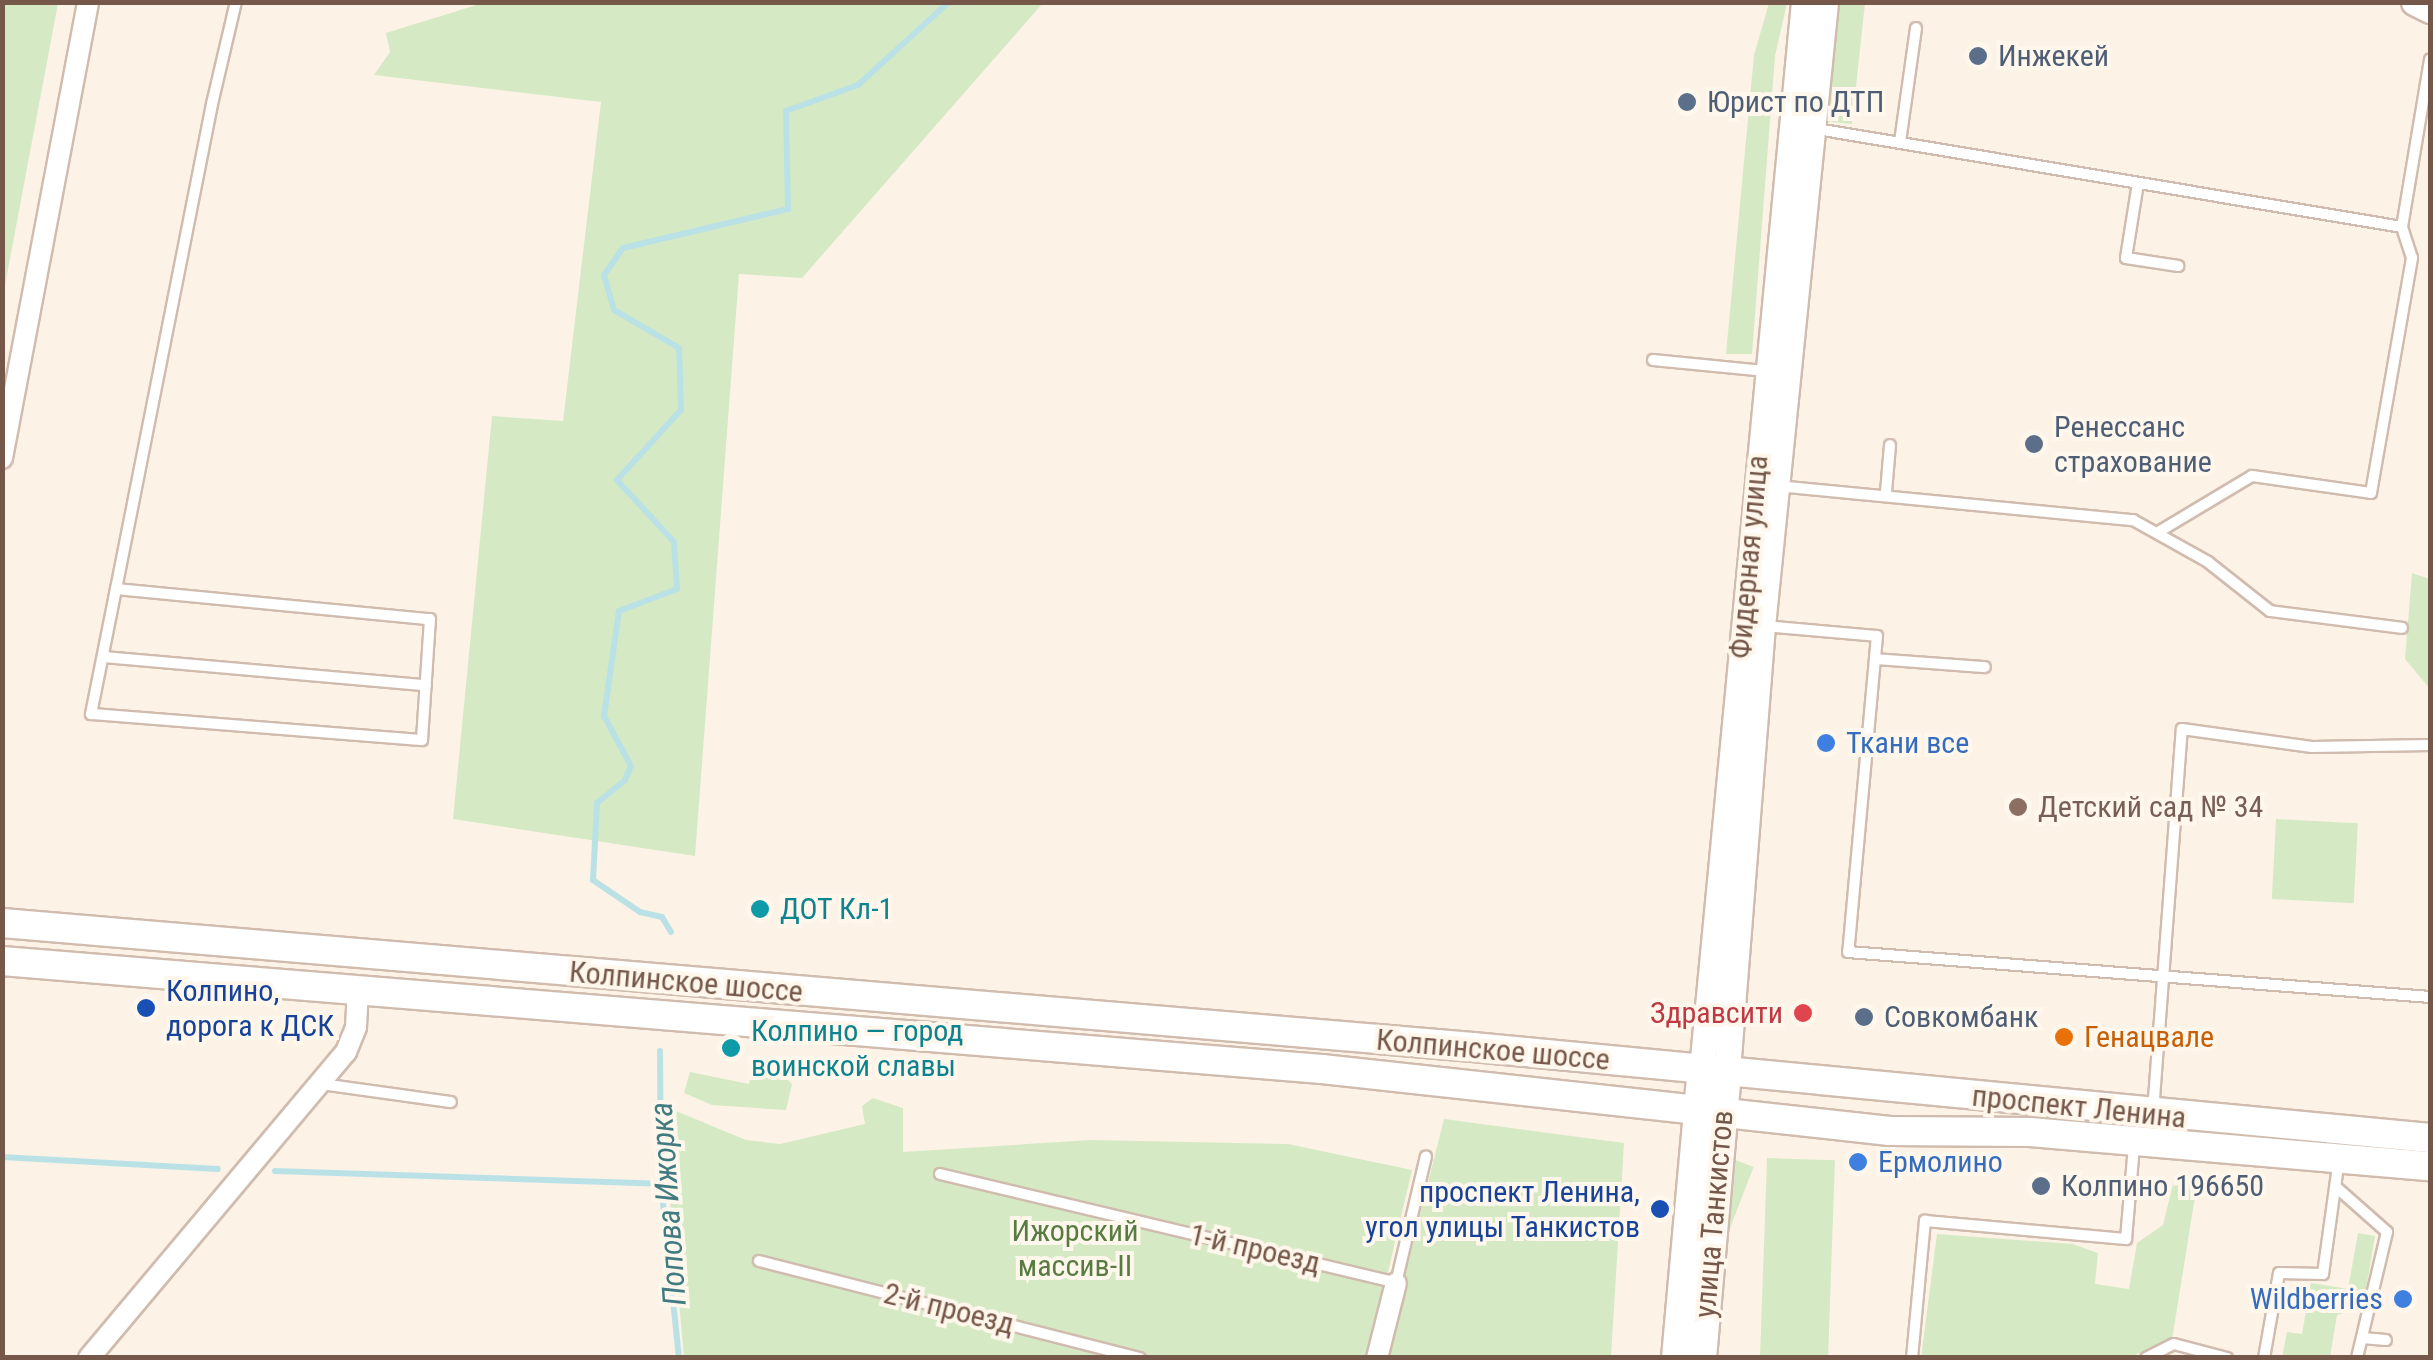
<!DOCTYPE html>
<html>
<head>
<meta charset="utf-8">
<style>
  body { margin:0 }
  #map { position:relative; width:2433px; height:1360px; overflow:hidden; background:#fcf2e6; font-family:"Roboto Condensed",sans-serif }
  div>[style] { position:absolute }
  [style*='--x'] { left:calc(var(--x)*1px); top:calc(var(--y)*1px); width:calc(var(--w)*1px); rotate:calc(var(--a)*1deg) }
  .green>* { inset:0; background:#d5eac4; transform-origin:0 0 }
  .stream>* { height:6px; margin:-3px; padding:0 3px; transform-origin:3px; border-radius:3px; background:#bae2e6 }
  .roads { filter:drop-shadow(2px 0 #d0bcae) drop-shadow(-2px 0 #d0bcae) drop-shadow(0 2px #d0bcae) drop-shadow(0 -2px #d0bcae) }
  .service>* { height:10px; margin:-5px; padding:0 5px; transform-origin:5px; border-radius:5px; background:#fff }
  .minor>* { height:20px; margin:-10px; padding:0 10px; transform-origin:10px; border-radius:10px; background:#fff }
  .tertiary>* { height:25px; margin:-12.5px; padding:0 12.5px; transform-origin:12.5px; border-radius:12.5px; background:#fff }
  .secondary>* { height:28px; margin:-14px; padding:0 14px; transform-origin:14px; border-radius:14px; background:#fff }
  .dots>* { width:28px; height:28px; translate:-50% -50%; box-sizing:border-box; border:5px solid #fff7ec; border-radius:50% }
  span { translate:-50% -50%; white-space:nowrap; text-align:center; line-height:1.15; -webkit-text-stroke:8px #fff7ec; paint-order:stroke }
  .service-label { font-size:30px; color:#4e5e75 }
  .left { translate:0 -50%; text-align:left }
  .street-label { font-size:30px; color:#76584a }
  .shop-label { font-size:30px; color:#366cbe }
  .right { translate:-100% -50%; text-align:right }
  .education-label { font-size:30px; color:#785e54 }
  .culture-label { font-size:30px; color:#0d838f }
  .transit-label { font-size:30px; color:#164399 }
  .health-label { font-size:30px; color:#be3a42 }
  .food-label { font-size:30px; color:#c56008 }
  .park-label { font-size:30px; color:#567c42 }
  .water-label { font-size:32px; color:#417b82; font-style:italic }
  .frame { position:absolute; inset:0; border:5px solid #76584a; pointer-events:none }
</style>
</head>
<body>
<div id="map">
  <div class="green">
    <div style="clip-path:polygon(3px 2px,58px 3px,3px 296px,2px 3px)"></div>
    <div style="clip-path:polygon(483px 3px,1043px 3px,802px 278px,739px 274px,695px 856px,453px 819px,492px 416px,563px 421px,601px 102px,374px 75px,390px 52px,386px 33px)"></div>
    <div style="clip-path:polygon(1769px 3px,1787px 3px,1775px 56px,1752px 354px,1726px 354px,1754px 55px)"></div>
    <div style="clip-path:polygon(1838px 3px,1865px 3px,1852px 124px,1815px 120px)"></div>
    <div style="clip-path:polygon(2412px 573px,2430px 579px,2430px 689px,2405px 659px)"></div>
    <div style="left:2276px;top:819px;width:82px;height:80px;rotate:3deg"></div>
    <div style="clip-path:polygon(753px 1065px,777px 1069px,792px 1084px,786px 1110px,712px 1105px,684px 1093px,690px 1072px,749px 1084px)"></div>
    <div style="clip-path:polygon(873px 1098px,903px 1108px,903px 1152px,1091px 1140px,1288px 1144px,1412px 1170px,1368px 1357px,684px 1357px,663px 1122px,676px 1111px,746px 1140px,780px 1144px,865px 1124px,862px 1106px)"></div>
    <div style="clip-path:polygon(1444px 1119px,1624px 1143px,1611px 1357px,1384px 1358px)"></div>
    <div style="left:1767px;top:1158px;width:68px;height:200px;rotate:2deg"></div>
    <div style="left:1733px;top:1159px;width:22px;height:200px;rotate:21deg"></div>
    <div style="clip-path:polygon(2174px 1180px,2197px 1184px,2172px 1340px,2130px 1357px,1921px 1358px,1937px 1234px,2073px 1244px,2098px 1253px,2095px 1284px,2129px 1289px,2137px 1243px,2163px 1225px)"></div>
    <div style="clip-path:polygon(2358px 1233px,2375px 1236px,2363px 1307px,2337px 1315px,2330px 1357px,2282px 1357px,2287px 1332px,2302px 1334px,2311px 1283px,2348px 1289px)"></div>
  </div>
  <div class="stream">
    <div style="--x:671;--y:932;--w:17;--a:-121"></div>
    <div style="--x:662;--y:917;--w:23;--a:-167"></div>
    <div style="--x:640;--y:912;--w:57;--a:-145.8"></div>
    <div style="--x:593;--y:880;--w:77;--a:-87"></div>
    <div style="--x:597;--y:803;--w:36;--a:-39"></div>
    <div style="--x:625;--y:780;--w:15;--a:-67"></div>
    <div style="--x:631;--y:766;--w:57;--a:-118.4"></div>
    <div style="--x:604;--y:716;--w:106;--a:-81.9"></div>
    <div style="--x:619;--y:611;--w:62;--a:-20.8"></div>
    <div style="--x:677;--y:589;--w:47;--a:-93.7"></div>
    <div style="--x:674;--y:542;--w:84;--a:-132.6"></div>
    <div style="--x:617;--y:480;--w:95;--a:-47.6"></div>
    <div style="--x:681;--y:410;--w:62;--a:-91.8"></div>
    <div style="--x:679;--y:348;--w:75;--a:-149.7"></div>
    <div style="--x:614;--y:310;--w:36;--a:-106"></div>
    <div style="--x:604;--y:275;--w:33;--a:-55"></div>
    <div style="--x:623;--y:248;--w:170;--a:-13.3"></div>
    <div style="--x:788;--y:209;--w:98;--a:-91.2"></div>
    <div style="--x:786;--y:111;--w:77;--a:-19.9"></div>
    <div style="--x:858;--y:85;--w:123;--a:-42.4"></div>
    <div style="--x:660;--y:1051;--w:133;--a:89.6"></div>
    <div style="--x:661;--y:1184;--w:175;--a:84.1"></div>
    <div style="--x:2;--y:1157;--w:216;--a:3.2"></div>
    <div style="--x:275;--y:1171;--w:386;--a:1.9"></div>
  </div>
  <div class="roads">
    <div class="service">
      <div style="--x:1811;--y:128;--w:599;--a:9.51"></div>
      <div style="--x:1900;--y:142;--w:115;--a:-82"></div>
      <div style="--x:2138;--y:183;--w:76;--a:99.1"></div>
      <div style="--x:2126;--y:258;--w:53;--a:8.7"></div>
      <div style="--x:1653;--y:360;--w:114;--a:5.6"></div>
      <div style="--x:1777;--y:486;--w:358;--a:5.5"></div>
      <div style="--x:2133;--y:520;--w:86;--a:29.2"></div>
      <div style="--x:2208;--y:562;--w:79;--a:38.3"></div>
      <div style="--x:2270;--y:611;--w:133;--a:7.3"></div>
      <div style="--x:1886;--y:492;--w:47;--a:-85.1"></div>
      <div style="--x:2160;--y:531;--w:107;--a:-30.9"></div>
      <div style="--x:2252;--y:476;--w:120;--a:8.1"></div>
      <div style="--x:2371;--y:493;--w:239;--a:-80.1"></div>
      <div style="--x:2412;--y:258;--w:33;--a:-108"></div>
      <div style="--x:2402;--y:227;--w:170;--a:-80.5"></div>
      <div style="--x:116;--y:589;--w:315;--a:5.5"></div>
      <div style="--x:430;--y:619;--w:121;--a:93.8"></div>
      <div style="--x:422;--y:740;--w:332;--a:-175.5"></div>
      <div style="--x:91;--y:714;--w:127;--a:-78.7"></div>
      <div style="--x:116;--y:589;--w:494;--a:-78.8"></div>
      <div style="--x:212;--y:104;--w:105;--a:-76.8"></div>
      <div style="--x:1763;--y:626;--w:114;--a:5"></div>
      <div style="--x:1877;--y:636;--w:317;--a:95.2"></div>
      <div style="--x:1848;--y:952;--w:584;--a:4.42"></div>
      <div style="--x:103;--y:657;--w:324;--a:5"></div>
      <div style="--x:1875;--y:659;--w:110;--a:4.2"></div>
      <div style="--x:321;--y:1084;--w:131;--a:7.9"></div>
      <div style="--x:2153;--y:1112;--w:384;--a:-85.7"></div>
      <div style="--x:2182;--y:729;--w:131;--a:7.9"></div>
      <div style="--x:2312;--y:747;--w:118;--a:-1"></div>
      <div style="--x:940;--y:1174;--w:469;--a:13.4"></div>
      <div style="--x:1396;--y:1283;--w:130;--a:-76.7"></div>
      <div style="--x:2336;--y:1187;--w:68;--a:41.4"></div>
      <div style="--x:2387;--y:1232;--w:130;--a:103.4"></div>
      <div style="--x:759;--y:1261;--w:393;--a:14.3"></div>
      <div style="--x:2362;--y:1338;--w:24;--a:5"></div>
      <div style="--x:1912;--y:1358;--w:138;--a:-84.6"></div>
      <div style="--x:1925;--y:1221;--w:202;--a:5.1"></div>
      <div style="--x:2126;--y:1239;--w:94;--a:-85.1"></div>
      <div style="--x:2146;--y:1358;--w:31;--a:-27"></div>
      <div style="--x:2174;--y:1344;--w:55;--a:14.8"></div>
      <div style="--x:2264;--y:1358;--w:86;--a:-80"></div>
      <div style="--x:2279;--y:1273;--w:44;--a:1.3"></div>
      <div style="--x:2323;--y:1274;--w:116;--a:-82.1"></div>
    </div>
    <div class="minor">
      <div style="--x:2;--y:458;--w:464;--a:-79.3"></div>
      <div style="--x:89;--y:1358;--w:400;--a:-50"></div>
      <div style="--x:346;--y:1052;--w:27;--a:-68"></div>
      <div style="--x:356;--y:1027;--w:38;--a:-87"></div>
      <div style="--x:1377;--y:1358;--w:77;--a:-75.8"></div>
    </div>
    <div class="tertiary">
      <div style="--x:2414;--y:2;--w:18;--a:27"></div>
      <div style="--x:1702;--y:1069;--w:1072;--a:-84.54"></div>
      <div style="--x:1727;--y:1070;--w:445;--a:-85.5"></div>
      <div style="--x:1762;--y:626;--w:627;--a:-84.23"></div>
    </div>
    <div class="secondary">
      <div style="--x:2;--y:923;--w:1476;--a:4.82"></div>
      <div style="--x:1473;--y:1047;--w:961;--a:5.43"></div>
      <div style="--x:2;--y:961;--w:1324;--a:4.68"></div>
      <div style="--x:1322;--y:1069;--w:571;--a:6.23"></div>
      <div style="--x:1890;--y:1131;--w:140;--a:0.4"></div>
      <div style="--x:2030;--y:1132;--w:401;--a:4.9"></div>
      <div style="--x:1676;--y:1358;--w:290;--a:-84.9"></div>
      <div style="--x:1702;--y:1358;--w:289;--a:-85"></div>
    </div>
  </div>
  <div class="dots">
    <div style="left:1978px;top:56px;background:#5c6f8a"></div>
    <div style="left:1687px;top:102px;background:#5c6f8a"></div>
    <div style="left:2034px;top:444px;background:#5c6f8a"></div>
    <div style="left:1826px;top:743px;background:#3f7fe0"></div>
    <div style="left:2018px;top:807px;background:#8d6e63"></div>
    <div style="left:760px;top:909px;background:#0f9aa8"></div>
    <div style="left:146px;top:1008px;background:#1a4fb4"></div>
    <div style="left:1803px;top:1013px;background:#e0444e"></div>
    <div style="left:1864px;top:1017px;background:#5c6f8a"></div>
    <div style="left:2064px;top:1037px;background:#e8710a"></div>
    <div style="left:731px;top:1048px;background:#0f9aa8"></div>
    <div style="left:1858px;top:1162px;background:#3f7fe0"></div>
    <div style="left:2041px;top:1186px;background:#5c6f8a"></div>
    <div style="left:1660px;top:1209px;background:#1a4fb4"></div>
    <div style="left:2403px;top:1299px;background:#3f7fe0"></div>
  </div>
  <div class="service-label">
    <span class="left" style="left:1998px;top:56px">Инжекей</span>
    <span class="left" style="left:1707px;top:102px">Юрист по ДТП</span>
    <span class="left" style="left:2054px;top:444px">Ренессанс<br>страхование</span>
    <span class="left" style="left:1884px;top:1017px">Совкомбанк</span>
    <span class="left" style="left:2061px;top:1186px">Колпино 196650</span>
  </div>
  <div class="street-label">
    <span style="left:1749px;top:557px;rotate:-85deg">Фидерная улица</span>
    <span style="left:686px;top:982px;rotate:5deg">Колпинское шоссе</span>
    <span style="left:1493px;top:1050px;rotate:5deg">Колпинское шоссе</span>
    <span style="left:2079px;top:1107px;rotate:6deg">проспект Ленина</span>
    <span style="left:1714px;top:1214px;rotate:-85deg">улица Танкистов</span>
    <span style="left:1255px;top:1249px;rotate:13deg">1-й проезд</span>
    <span style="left:949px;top:1309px;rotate:14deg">2-й проезд</span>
  </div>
  <div class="shop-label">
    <span class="left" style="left:1846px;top:743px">Ткани все</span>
    <span class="left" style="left:1878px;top:1162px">Ермолино</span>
    <span class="right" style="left:2383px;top:1299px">Wildberries</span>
  </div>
  <div class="education-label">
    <span class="left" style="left:2038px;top:807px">Детский сад № 34</span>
  </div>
  <div class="culture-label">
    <span class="left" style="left:780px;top:909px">ДОТ Кл-1</span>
    <span class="left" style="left:751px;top:1048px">Колпино — город<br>воинской славы</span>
  </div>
  <div class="transit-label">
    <span class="left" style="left:166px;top:1008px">Колпино,<br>дорога к ДСК</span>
    <span class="right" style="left:1640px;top:1209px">проспект Ленина,<br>угол улицы Танкистов</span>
  </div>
  <div class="health-label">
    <span class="right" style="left:1783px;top:1013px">Здравсити</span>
  </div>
  <div class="food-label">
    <span class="left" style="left:2084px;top:1037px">Генацвале</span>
  </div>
  <div class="park-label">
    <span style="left:1075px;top:1248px">Ижорский<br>массив-II</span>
  </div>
  <div class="water-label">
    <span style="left:668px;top:1204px;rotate:-94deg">Попова Ижорка</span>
  </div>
  <div class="frame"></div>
</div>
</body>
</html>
